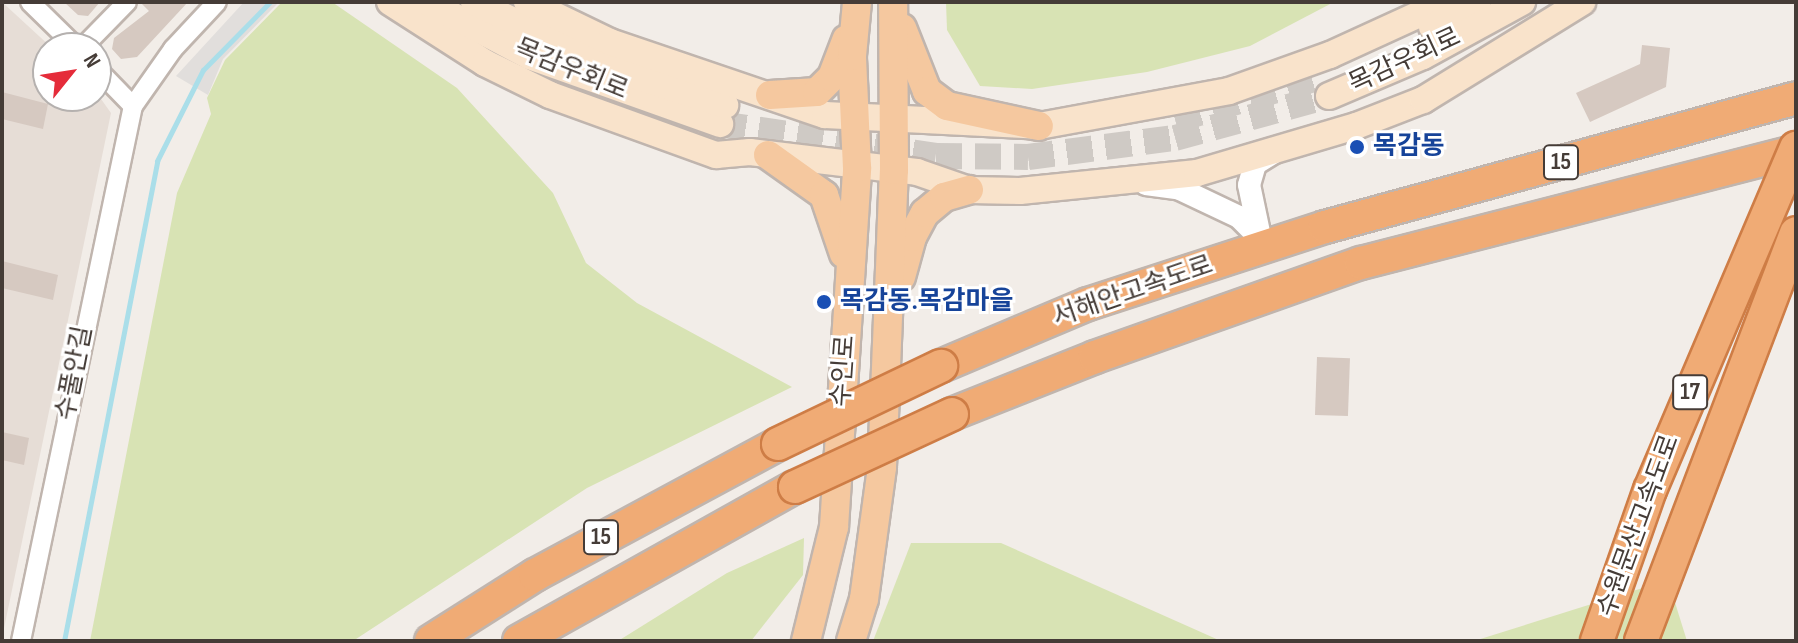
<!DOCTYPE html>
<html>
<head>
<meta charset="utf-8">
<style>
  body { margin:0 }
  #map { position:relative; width:1798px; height:643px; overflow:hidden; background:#f2ede8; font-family:"Sofia Sans Condensed","Noto Sans KR",sans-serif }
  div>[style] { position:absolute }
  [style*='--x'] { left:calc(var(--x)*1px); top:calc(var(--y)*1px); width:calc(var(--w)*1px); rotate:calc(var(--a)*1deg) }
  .residential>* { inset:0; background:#e6ddd6 }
  .green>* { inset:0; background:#d8e3b4 }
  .parking>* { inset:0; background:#e1dedc }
  .stream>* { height:5px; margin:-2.5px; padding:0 2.5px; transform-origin:2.5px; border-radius:2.5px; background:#aadee9 }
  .building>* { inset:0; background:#d6c9c1; transform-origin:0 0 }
  .secondary-tunnel>* { height:26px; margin-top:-13px; transform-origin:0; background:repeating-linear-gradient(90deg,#cfcac5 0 26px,transparent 0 39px) }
  .roads { filter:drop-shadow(2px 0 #c0b5ae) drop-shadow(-2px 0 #c0b5ae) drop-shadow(0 2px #c0b5ae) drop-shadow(0 -2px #c0b5ae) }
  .minor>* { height:18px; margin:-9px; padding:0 9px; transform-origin:9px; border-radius:9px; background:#fff }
  .tertiary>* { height:22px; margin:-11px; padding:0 11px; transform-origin:11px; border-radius:11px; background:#fff }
  .secondary>* { height:26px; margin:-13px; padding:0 13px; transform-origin:13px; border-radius:13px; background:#f9e3cb }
  .primary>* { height:28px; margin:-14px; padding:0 14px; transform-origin:14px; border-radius:14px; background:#f5c89f }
  .motorway>* { height:32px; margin:-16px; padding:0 16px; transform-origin:16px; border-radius:16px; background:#f0ab75 }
  .bridges { filter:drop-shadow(2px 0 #ce7d46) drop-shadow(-2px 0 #ce7d46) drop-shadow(0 2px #ce7d46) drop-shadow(0 -2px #ce7d46) }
  .motorway-bridge>* { height:32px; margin:-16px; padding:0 16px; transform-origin:16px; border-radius:16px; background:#f0ab75 }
  .dots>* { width:22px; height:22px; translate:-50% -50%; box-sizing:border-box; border:4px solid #fff; border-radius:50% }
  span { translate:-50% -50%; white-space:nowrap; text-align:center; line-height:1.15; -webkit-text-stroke:6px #fff; paint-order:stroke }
  .shield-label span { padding:2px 6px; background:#fff; border:2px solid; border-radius:6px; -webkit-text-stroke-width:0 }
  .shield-label { font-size:24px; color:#453c37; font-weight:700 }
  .street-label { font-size:26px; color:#453c37 }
  .transit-label { font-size:26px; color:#164399; font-weight:700 }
  .left { translate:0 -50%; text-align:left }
  .frame { position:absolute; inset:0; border:4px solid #453c37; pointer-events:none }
  .north { position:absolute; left:32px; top:32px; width:80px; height:80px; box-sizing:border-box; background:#fff; border:2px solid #b5b1af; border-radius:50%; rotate:60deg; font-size:22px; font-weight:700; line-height:32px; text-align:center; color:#453c37 }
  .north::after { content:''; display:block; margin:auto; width:28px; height:36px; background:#e52c3a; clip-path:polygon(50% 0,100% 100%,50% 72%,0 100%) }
</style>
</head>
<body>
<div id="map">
  <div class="residential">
    <div style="clip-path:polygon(2px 2px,52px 48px,48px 48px,48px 96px,96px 92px,111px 113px,2px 638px)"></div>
  </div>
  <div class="green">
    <div style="clip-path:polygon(282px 2px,332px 2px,457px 88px,553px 193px,586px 263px,637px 303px,792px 387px,587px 488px,353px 641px,90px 641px,177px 193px,211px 114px,207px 98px,225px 60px)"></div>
    <div style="clip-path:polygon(946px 2px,1334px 2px,1250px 46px,1147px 72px,1032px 89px,980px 86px,947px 30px)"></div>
    <div style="clip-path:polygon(804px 538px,803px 575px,751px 641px,618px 641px,727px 573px)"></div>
    <div style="clip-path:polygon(911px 543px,1001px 543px,1221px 641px,873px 641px)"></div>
    <div style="clip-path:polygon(1668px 580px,1687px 641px,1474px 641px)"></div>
  </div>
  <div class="parking">
    <div style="clip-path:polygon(244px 2px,279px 2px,223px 59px,208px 95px,176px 76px)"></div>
  </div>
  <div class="stream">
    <div style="--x:64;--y:641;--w:489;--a:-79"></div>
    <div style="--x:157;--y:161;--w:102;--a:-63.2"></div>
    <div style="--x:203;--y:70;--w:95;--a:-45.4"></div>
  </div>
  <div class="building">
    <div style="clip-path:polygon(64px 2px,100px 2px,88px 16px,78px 15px)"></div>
    <div style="clip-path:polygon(140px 2px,188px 2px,137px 57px,121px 59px,112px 49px,114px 38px,149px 11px)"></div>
    <div style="clip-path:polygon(1642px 45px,1670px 48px,1666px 87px,1590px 122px,1576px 93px,1640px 64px)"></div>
    <div style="clip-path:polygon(2px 92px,48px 104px,43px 129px,2px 119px)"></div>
    <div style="clip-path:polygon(2px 261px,58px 275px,53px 300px,2px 288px)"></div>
    <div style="left:1317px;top:357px;width:33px;height:58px;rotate:2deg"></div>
    <div style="clip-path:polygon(2px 432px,29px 438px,24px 465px,2px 460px)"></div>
  </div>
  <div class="secondary-tunnel">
    <div style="--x:1175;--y:120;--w:152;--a:-16.4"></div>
    <div style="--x:720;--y:124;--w:218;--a:8.4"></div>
    <div style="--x:936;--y:156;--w:92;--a:0.6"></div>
    <div style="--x:1028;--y:157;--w:148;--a:-7.4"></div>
    <div style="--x:1175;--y:138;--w:160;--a:-15.3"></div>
  </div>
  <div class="roads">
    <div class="minor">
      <div style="--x:30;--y:2;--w:66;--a:44.4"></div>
      <div style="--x:82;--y:48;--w:64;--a:-45.6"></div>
      <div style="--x:96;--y:68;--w:53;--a:45.8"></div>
      <div style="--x:21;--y:641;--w:547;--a:-78.18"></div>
      <div style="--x:133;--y:106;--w:70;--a:-54.9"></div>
      <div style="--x:173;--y:49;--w:64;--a:-46.9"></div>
    </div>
    <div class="tertiary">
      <div style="--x:1146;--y:184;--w:34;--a:8"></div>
      <div style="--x:1180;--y:189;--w:65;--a:25.4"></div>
      <div style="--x:1239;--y:217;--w:30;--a:45"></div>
      <div style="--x:1260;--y:237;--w:53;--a:-101.9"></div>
      <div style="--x:1249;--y:185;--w:22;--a:-74"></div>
      <div style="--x:1255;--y:164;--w:22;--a:-32"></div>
    </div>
    <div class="secondary">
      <div style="--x:390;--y:2;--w:113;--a:32.7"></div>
      <div style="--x:485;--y:63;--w:72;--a:26.2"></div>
      <div style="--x:550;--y:95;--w:177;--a:19.9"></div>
      <div style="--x:716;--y:155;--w:34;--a:-5"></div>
      <div style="--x:750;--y:152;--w:168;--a:6.8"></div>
      <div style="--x:917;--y:172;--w:55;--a:19.1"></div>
      <div style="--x:969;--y:190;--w:51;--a:1.1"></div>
      <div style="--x:1020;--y:191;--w:178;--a:-5.8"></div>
      <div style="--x:1197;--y:173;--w:166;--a:-16.5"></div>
      <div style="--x:1356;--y:126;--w:72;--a:-21.2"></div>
      <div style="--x:1423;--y:100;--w:187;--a:-31.6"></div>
      <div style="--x:427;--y:2;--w:115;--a:27.9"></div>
      <div style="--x:529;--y:56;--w:203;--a:19.6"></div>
      <div style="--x:474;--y:2;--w:155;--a:25.6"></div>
      <div style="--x:614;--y:69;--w:117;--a:18"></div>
      <div style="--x:527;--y:2;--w:92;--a:25.7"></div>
      <div style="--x:610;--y:42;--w:227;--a:18.8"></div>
      <div style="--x:825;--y:115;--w:214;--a:2.9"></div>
      <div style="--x:1039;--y:126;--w:193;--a:-10.4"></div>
      <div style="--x:1229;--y:91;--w:107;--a:-19.6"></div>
      <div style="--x:1330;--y:55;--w:128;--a:-24.6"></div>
      <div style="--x:1432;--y:27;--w:52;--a:-28.5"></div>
      <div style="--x:1329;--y:96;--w:102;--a:-23.1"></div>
      <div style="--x:1423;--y:56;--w:113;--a:-28.6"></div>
    </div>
    <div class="primary">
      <div style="--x:902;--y:28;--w:68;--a:68.4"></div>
      <div style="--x:927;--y:91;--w:25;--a:37"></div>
      <div style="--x:947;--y:106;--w:94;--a:12.3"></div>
      <div style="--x:770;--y:95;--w:47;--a:-3.7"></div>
      <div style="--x:817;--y:92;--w:21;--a:-45"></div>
      <div style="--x:832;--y:77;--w:40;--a:-69"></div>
      <div style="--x:768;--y:155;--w:69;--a:35.5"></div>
      <div style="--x:824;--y:195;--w:62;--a:71.3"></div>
      <div style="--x:901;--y:277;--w:41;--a:-74.6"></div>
      <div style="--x:912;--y:237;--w:27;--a:-62"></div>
      <div style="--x:925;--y:213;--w:25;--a:-40"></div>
      <div style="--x:944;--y:197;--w:26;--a:-16"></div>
      <div style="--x:806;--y:641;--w:117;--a:-76.2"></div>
      <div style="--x:834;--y:527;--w:360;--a:-86.3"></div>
      <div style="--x:857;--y:168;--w:112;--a:-92.6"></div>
      <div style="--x:852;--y:56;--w:54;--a:-84.7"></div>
      <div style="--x:851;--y:641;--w:44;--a:-72.8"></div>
      <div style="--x:864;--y:599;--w:133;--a:-82.2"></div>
      <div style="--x:882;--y:467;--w:297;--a:-87.7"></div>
      <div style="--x:894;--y:170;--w:168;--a:-90.3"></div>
    </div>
    <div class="motorway">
      <div style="--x:941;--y:366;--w:160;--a:-22.9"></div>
      <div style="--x:1088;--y:304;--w:249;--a:-18"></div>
      <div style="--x:1325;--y:227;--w:488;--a:-15.3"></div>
      <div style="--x:952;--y:414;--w:154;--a:-21.7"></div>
      <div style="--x:1095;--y:357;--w:282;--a:-19.5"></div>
      <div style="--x:1361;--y:263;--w:449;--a:-14.4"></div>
      <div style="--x:431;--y:641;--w:123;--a:-32.4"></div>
      <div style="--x:535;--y:575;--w:276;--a:-28.3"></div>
      <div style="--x:519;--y:641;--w:316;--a:-29.2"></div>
    </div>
  </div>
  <div class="bridges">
    <div class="motorway-bridge">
      <div style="--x:778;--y:444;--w:181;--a:-25.6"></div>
      <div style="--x:795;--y:487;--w:173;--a:-24.9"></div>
      <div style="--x:1597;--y:641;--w:160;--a:-70.7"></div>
      <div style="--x:1650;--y:490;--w:372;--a:-66.9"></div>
      <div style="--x:1641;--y:641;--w:436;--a:-69.2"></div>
    </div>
  </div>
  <div class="dots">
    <div style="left:1357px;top:147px;background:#1a4fb4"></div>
    <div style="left:824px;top:302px;background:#1a4fb4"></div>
  </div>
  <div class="shield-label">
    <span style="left:1561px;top:162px">15</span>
    <span style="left:1690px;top:392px">17</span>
    <span style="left:601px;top:537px">15</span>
  </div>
  <div class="street-label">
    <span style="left:1405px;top:61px;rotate:-25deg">목감우회로</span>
    <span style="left:571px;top:70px;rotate:22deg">목감우회로</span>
    <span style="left:1133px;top:292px;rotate:-19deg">서해안고속도로</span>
    <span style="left:844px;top:371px;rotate:-86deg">수인로</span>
    <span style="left:75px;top:373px;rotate:-79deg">수풀안길</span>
    <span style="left:1639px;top:526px;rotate:-70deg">수원문산고속도로</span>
  </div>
  <div class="transit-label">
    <span class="left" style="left:1373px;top:147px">목감동</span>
    <span class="left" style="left:840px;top:302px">목감동.목감마을</span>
  </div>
  <div class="frame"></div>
  <div class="north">N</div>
</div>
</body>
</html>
